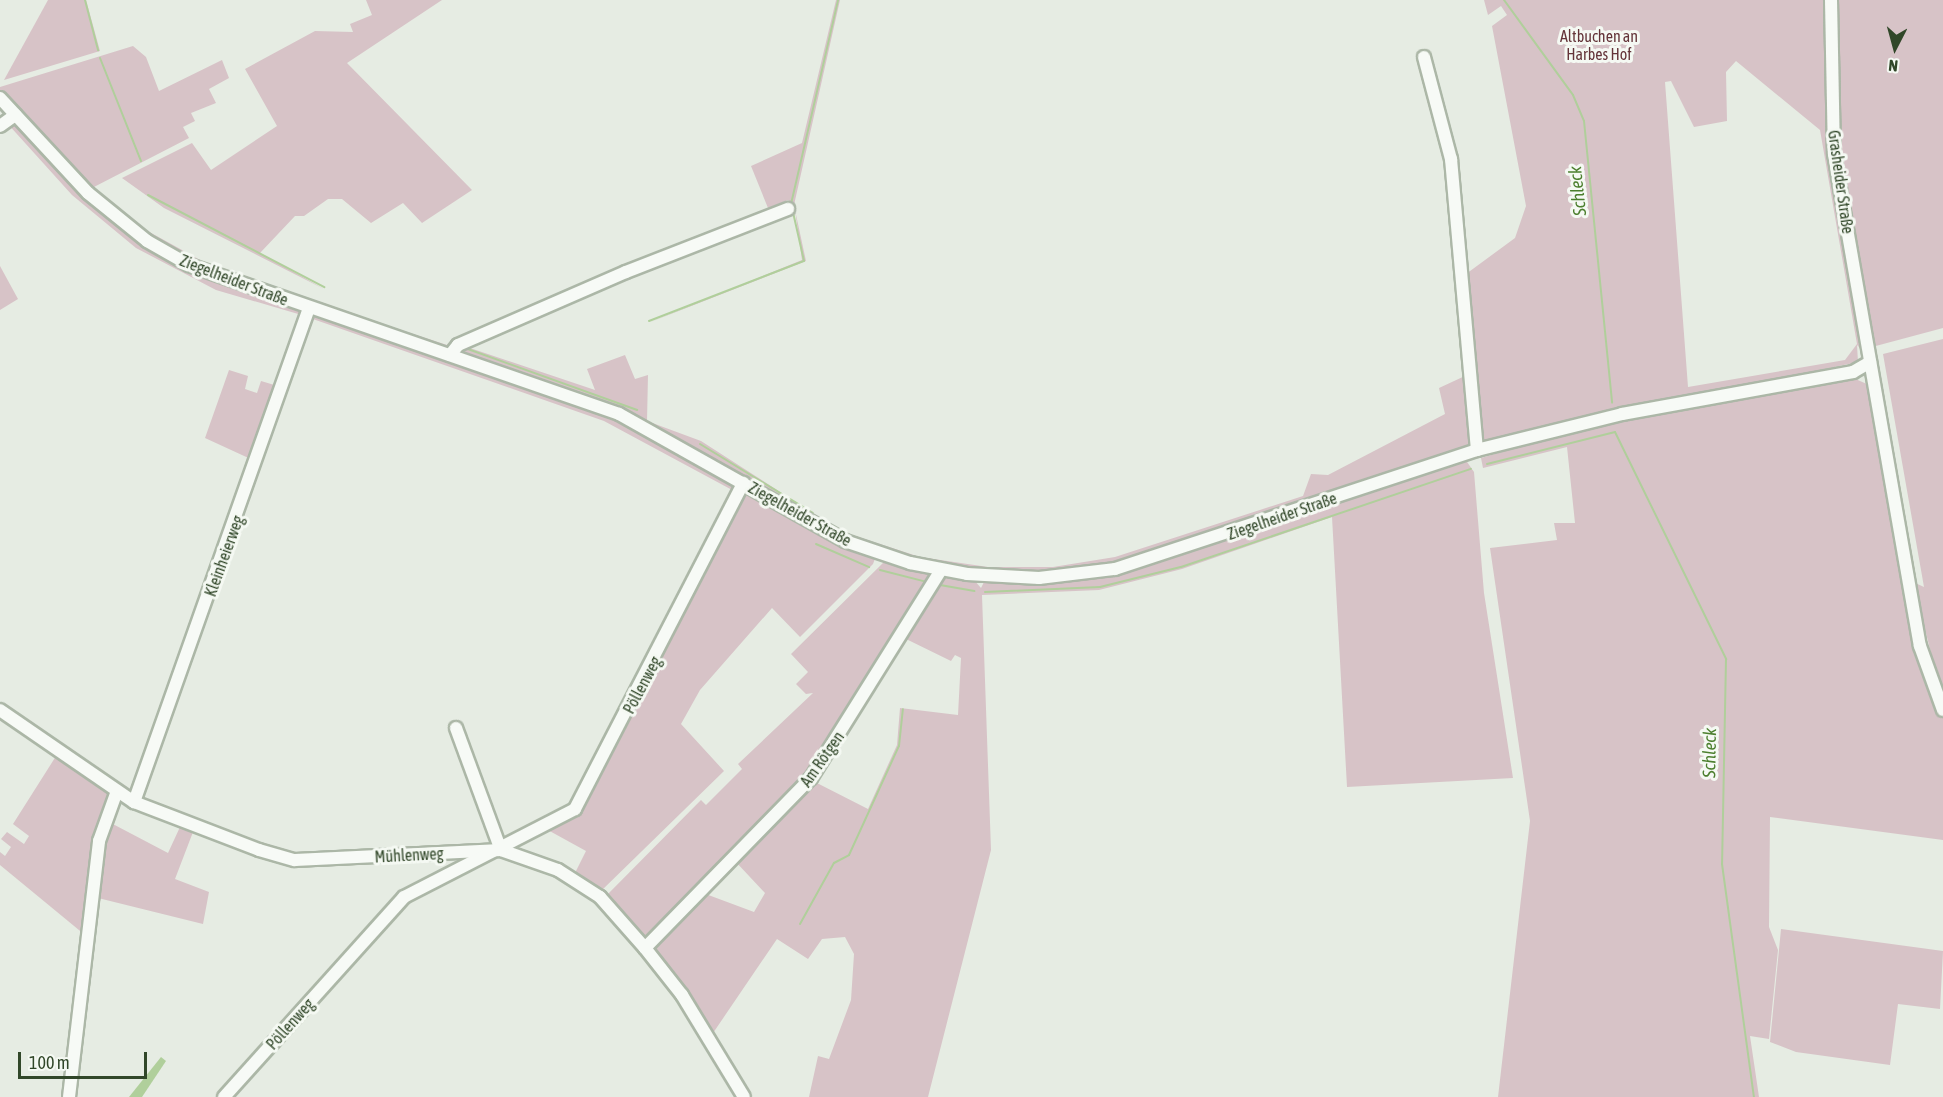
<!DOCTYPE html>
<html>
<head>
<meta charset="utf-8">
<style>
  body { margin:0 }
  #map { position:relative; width:1943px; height:1097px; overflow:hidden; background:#e6ece3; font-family:"Asap Condensed",sans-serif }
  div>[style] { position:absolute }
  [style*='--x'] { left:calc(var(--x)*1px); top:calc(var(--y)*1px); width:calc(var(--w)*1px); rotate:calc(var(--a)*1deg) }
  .green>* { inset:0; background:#d7c3c7 }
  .water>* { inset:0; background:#b0cf9b }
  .stream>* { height:2px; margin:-1px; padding:0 1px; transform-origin:1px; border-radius:1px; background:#b0cf9b }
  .roads { filter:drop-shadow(2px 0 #acb7a7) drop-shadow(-2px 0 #acb7a7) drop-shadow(0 2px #acb7a7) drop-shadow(0 -2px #acb7a7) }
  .minor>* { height:12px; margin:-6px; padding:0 6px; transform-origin:6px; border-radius:6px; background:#f7faf6 }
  span { translate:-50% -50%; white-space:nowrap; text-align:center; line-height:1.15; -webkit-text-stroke:6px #f5f9f3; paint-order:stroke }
  .park-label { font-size:16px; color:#643439 }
  .street-label { font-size:16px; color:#314729 }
  .water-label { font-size:18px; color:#4c7f2e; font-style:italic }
  .north { position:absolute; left:1865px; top:18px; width:60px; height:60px; -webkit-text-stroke:4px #f5f9f3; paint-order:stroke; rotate:186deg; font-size:16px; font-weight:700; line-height:24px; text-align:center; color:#314729 }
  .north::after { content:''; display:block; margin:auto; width:21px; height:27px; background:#314729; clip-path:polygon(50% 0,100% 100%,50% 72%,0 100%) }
  .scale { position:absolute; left:18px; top:1052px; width:129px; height:27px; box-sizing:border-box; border:3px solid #314729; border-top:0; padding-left:8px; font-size:18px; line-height:21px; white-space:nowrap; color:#314729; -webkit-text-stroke:4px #f5f9f3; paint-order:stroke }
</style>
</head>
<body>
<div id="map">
  <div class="green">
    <div style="clip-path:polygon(48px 0,86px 0,100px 51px,4px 80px)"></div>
    <div style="clip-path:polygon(366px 0,442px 0,347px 63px,472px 190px,422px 223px,403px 203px,371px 223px,342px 199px,328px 199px,304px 216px,295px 216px,260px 253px,324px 289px,164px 208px,122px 178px,192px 143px,211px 170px,277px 126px,245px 69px,315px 31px,353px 32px,350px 24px,372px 15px)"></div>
    <div style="clip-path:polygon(836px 0,840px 0,794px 205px,788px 200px,768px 208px,751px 166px,802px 143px)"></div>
    <div style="clip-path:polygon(evenodd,1484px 0,1826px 0,1828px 106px,1862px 345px,1862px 350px,1857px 345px,1858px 362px,1483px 442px,1466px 274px,1515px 238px,1526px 206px,1492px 26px,1507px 15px,1501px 6px,1488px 15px,1484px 0,1736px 61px,1820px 130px,1857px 344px,1845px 360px,1688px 387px,1665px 82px,1671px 81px,1694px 127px,1727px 121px,1726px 72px,1736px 61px)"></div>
    <div style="clip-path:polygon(1834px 0,1943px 0,1943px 328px,1872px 347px,1838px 164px)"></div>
    <div style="clip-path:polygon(133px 46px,146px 57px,159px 91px,222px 60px,229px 78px,209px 89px,216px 103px,191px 113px,195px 121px,183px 127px,189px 138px,92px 188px,144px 229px,211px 266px,207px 269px,115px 212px,0 93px,0 87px)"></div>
    <div style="clip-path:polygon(14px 121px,71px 182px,200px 273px,303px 310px,305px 316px,216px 290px,136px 248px,72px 195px,7px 123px)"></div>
    <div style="clip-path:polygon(795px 210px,806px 261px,648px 323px,802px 260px)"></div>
    <div style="clip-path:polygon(0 266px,18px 299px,0 310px)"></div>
    <div style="clip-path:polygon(330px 307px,447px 345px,441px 348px)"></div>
    <div style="clip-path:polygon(315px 314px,616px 418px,735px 484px,734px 491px,604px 421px,310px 318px)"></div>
    <div style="clip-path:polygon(1943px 339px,1943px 700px,1913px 582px,1924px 587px,1883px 354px)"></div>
    <div style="clip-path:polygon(464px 346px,595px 390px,587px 369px,625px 355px,635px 379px,648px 375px,647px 421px,701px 441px,836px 528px,667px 434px,585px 395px,458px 352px)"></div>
    <div style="clip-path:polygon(229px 370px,248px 376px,245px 389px,257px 393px,261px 381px,281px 387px,255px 461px,205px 438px)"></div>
    <div style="clip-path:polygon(1467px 375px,1473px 443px,1467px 450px,1105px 566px,1015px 575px,980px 572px,904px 556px,852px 539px,840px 531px,920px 557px,988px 567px,1053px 567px,1115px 557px,1303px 496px,1311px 474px,1328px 475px,1445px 414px,1439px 388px)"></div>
    <div style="clip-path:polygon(1851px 377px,1869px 385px,1934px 702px,1943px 717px,1943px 840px,1770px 817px,1769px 927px,1778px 950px,1769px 1039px,1750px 1036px,1759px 1097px,1498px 1097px,1530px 821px,1490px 548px,1557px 540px,1554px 523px,1575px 523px,1567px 447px,1483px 468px,1481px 458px,1595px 425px)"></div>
    <div style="clip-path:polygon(1465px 459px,1474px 472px,1484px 593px,1513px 778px,1347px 787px,1332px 517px,1182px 569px,1099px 590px,982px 595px,991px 850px,928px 1097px,809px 1097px,818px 1056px,829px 1059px,851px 1000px,854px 954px,845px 937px,822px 939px,808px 959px,777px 939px,711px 1036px,652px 950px,703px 893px,754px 912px,765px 893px,735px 861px,813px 781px,868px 809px,897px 745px,900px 708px,958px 715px,961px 658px,955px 655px,951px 661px,904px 638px,943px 575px,974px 580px,981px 588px,984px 582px,1139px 567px)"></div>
    <div style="clip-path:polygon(748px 492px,876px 556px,873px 564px,800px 637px,772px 608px,700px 690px,681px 724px,724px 771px,600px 892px,574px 875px,586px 851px,546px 829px,579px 813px)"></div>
    <div style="clip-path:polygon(886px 560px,932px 573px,811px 774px,645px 942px,605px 897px,701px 800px,706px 805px,742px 769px,738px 764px,813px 693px,806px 694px,796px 684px,808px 672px,791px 654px)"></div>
    <div style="clip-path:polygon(58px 753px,114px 792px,85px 935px,0 865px,0 852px,5px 856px,11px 847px,1px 839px,7px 832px,24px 844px,29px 836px,13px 824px)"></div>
    <div style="clip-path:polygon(109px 822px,168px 853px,180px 827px,193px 832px,175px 879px,209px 892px,203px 924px,94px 897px)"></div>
    <div style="clip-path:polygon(1781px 929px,1943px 951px,1940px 1009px,1898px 1004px,1890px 1065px,1796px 1052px,1770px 1042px)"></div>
  </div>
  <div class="water">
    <div style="clip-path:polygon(161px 1057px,166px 1061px,142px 1097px,129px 1097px)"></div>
  </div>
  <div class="stream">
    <div style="--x:85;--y:0;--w:52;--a:75.4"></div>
    <div style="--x:1504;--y:0;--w:117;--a:54"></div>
    <div style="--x:1573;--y:95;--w:28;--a:67"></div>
    <div style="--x:1584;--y:121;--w:283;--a:84.3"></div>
    <div style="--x:100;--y:58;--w:111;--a:68.3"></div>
    <div style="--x:148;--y:195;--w:199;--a:27.6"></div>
    <div style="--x:791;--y:204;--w:209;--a:-77"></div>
    <div style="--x:649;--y:321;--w:166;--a:-21.2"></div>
    <div style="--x:804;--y:261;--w:50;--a:-102.7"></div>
    <div style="--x:465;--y:348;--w:183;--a:19.8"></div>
    <div style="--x:700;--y:444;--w:132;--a:31.4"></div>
    <div style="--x:1487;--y:464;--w:132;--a:-14"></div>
    <div style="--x:1615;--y:432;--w:253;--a:63.9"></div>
    <div style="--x:1726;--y:659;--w:205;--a:91.1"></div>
    <div style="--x:1722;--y:864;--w:235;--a:82.2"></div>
    <div style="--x:816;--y:544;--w:58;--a:23.5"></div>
    <div style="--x:880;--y:570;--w:49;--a:14.3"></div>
    <div style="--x:940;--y:585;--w:35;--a:10"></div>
    <div style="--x:985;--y:592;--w:115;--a:-2.5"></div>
    <div style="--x:1100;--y:587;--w:83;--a:-13.9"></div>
    <div style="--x:1181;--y:567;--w:306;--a:-18.7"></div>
    <div style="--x:800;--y:924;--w:70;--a:-60.9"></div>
    <div style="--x:834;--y:863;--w:17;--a:-28"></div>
    <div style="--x:849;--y:855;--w:120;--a:-65.4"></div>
    <div style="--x:899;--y:746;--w:37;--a:-84"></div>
  </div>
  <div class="roads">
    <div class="minor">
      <div style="--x:1831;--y:0;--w:154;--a:88.9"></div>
      <div style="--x:1834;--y:154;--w:499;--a:80.1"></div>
      <div style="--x:1920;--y:646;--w:68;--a:70.2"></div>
      <div style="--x:1424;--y:57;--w:106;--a:75.2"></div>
      <div style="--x:1451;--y:159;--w:292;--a:84.9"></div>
      <div style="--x:0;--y:98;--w:129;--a:47.2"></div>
      <div style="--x:88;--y:193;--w:76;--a:39.1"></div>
      <div style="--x:147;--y:241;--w:48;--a:29.7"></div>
      <div style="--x:189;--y:265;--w:455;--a:19.1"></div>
      <div style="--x:619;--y:414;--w:259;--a:29.3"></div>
      <div style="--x:845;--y:541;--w:69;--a:18.7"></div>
      <div style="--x:910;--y:563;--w:58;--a:10.9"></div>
      <div style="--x:967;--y:574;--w:72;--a:3.2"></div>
      <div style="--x:1039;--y:578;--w:77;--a:-6.8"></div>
      <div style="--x:1115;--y:569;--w:381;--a:-18.2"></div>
      <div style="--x:1477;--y:450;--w:149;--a:-13.9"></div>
      <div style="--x:1622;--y:414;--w:235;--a:-10.3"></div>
      <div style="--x:1853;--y:372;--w:20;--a:-30"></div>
      <div style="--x:0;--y:126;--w:19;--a:-36"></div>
      <div style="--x:450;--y:355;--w:13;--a:-51"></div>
      <div style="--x:458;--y:345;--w:183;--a:-23.5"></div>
      <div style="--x:626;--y:272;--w:174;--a:-21.3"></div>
      <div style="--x:0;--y:710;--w:163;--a:34.5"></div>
      <div style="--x:134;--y:802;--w:134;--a:21"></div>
      <div style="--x:259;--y:850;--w:37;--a:16"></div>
      <div style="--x:295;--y:860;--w:206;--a:-2.8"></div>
      <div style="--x:501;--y:850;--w:60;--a:19.3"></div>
      <div style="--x:558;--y:870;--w:50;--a:32.7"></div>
      <div style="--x:600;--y:897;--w:68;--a:48.6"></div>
      <div style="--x:645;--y:948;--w:60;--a:51.8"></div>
      <div style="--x:682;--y:995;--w:119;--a:58.7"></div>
      <div style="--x:456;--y:728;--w:130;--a:69.8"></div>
      <div style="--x:134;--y:802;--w:524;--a:-70.49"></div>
      <div style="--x:645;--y:948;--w:238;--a:-45.7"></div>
      <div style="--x:811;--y:778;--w:245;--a:-58"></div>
      <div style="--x:69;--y:1097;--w:258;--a:-83.3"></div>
      <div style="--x:99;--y:841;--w:53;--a:-70.2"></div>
      <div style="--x:224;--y:1097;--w:269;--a:-48"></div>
      <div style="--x:404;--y:897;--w:192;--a:-27.2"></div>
      <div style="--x:575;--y:809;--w:367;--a:-62.7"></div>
    </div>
  </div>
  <div class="park-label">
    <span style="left:1599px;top:45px">Altbuchen an<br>Harbes Hof</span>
  </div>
  <div class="street-label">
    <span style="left:1841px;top:182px;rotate:82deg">Grasheider Straße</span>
    <span style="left:234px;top:280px;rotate:21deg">Ziegelheider Straße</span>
    <span style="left:800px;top:514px;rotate:29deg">Ziegelheider Straße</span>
    <span style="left:1282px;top:516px;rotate:-19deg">Ziegelheider Straße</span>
    <span style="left:224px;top:556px;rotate:-70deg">Kleinheierweg</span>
    <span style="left:642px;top:685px;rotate:-62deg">Pöllenweg</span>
    <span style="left:822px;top:759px;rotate:-55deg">Am Rötgen</span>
    <span style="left:409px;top:855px;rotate:-3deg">Mühlenweg</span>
    <span style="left:290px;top:1024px;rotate:-48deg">Pöllenweg</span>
  </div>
  <div class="water-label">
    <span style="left:1578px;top:191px;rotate:-96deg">Schleck</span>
    <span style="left:1710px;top:753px;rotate:-89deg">Schleck</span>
  </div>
  <div class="north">N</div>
  <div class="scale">100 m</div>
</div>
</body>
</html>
